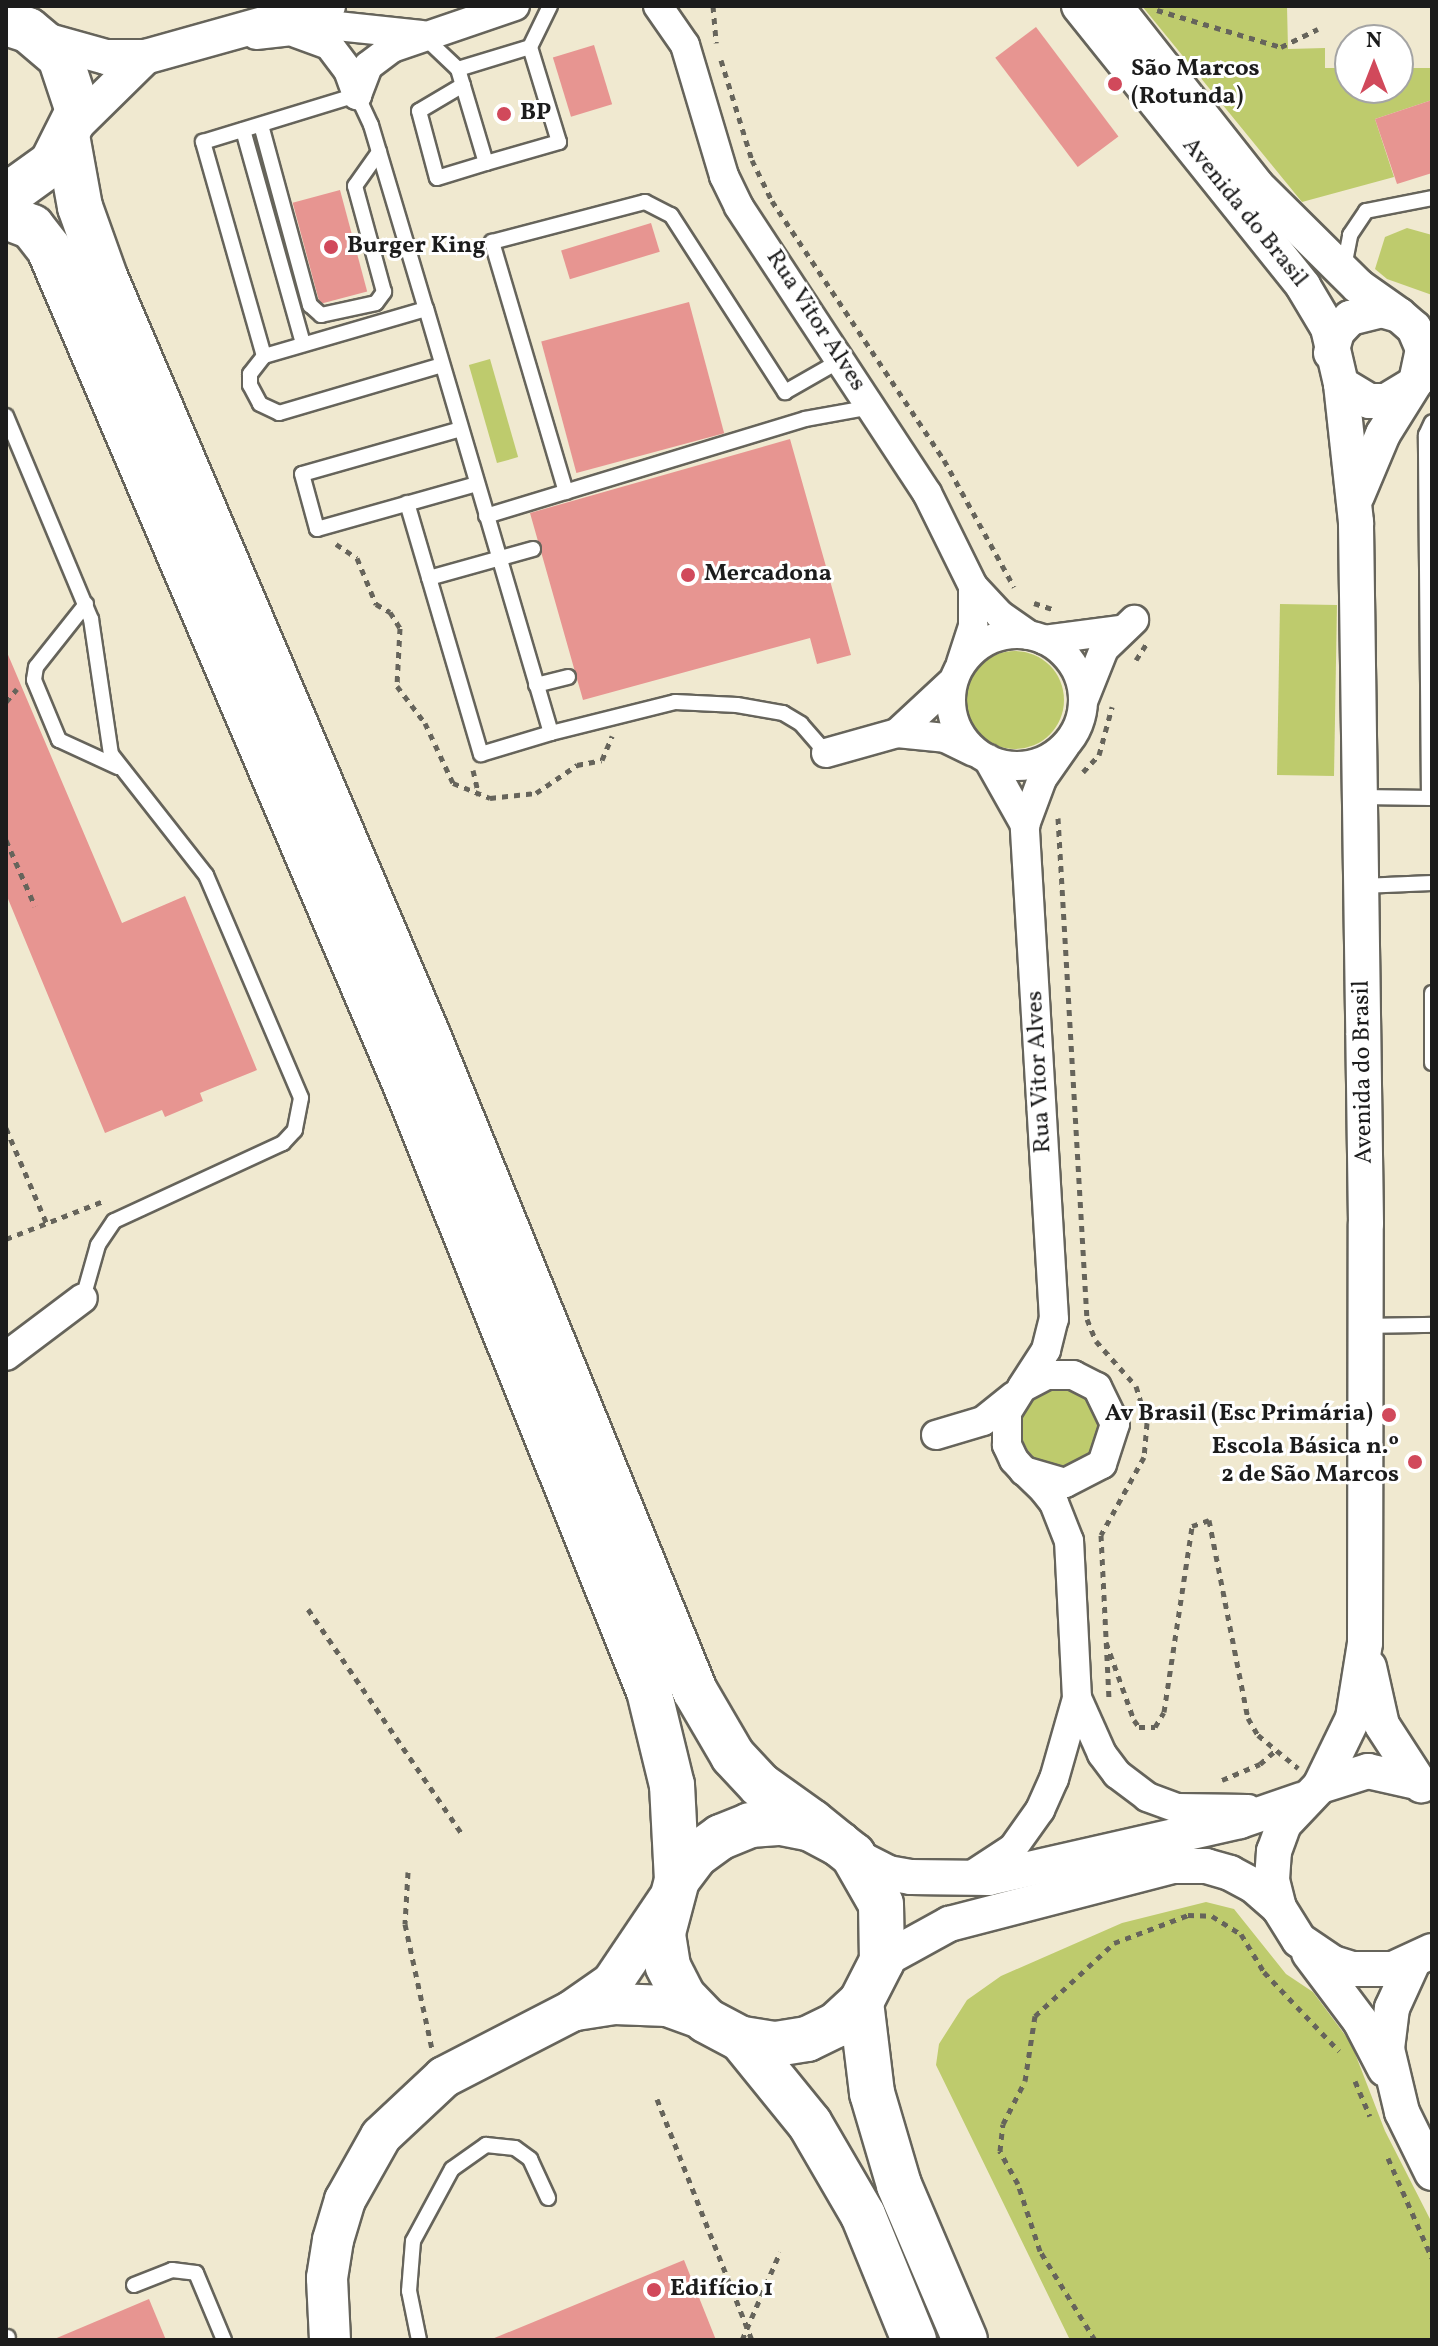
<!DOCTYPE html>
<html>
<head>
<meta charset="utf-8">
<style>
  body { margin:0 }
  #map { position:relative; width:1438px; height:2346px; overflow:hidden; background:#f0e9d0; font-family:Vollkorn,serif }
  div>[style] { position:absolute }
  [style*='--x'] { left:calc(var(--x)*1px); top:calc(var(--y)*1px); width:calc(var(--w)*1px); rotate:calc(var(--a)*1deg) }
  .green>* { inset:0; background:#becb6d; transform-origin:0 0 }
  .round { border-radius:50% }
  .building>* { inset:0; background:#e79591; transform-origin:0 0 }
  .path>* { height:5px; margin-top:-2.5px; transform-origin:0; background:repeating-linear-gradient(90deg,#66645b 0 6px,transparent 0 12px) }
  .roads { filter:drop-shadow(2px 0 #66645b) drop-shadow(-2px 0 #66645b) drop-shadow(0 2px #66645b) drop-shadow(0 -2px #66645b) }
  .service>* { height:14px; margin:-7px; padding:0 7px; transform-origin:7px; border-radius:7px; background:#fff }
  .minor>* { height:28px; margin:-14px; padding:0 14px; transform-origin:14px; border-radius:14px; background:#fff }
  .minor>.ring { margin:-14px; padding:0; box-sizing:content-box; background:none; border:28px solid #fff; border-radius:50% }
  .tertiary>* { height:34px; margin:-17px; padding:0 17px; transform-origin:17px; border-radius:17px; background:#fff }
  .secondary>* { height:40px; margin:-20px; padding:0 20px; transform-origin:20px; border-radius:20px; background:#fff }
  .primary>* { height:44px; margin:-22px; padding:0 22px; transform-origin:22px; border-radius:22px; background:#fff }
  .dots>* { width:22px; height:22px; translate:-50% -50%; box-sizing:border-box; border:4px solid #fff; border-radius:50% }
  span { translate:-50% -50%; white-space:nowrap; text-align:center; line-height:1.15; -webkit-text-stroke:6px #fff; paint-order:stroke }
  .poi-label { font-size:24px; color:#1c1c1c; font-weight:700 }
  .left { translate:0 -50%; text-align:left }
  .right { translate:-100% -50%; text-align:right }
  .street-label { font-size:24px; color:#1c1c1c }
  .frame { position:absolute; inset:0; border:8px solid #1c1c1c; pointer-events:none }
  .north { position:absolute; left:1334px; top:24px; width:80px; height:80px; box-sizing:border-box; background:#fff; border:2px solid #a4a4a4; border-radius:50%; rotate:0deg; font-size:22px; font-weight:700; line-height:32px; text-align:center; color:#1c1c1c }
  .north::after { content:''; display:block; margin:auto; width:28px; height:36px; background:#d1495b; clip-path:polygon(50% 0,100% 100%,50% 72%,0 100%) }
</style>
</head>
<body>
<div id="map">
  <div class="green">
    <div style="clip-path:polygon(1142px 6px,1287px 6px,1288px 49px,1325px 48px,1325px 68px,1350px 68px,1350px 88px,1398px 88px,1398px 68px,1432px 68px,1432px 100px,1375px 119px,1394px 177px,1302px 202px)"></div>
    <div style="clip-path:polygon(1407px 228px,1432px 235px,1432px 295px,1387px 279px,1375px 269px,1385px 237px)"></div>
    <div style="left:490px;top:359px;width:102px;height:22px;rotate:74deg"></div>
    <div style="left:1280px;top:604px;width:57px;height:171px;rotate:1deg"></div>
    <div class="round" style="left:966px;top:651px;width:98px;height:98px"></div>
    <div class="round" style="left:1021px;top:1388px;width:80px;height:80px"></div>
    <div style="clip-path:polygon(1206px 1902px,1234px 1909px,1286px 1974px,1313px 1992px,1351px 2043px,1385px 2131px,1432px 2223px,1432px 2340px,1070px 2340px,936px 2065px,939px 2044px,967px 2000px,1001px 1976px,1122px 1923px)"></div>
  </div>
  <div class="building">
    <div style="left:1036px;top:27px;width:137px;height:51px;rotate:53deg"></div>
    <div style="left:594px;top:45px;width:62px;height:43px;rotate:73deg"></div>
    <div style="clip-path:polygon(1432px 100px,1432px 173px,1397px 184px,1375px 119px)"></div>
    <div style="left:340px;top:190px;width:105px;height:49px;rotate:75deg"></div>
    <div style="left:651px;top:223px;width:30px;height:94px;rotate:73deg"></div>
    <div style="left:689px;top:302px;width:136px;height:153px;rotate:75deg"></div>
    <div style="clip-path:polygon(790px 439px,851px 655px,817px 664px,810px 638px,583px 700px,530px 513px)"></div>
    <div style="clip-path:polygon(6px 650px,122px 923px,185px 896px,257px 1070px,200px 1093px,203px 1101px,165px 1117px,162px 1110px,105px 1133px,6px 894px)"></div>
    <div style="clip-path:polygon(684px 2260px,716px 2340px,492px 2340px,492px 2339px)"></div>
    <div style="clip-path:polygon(149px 2299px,166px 2340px,52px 2340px)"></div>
  </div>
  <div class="path">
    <div style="--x:713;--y:6;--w:37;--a:85"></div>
    <div style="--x:1157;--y:10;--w:129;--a:16.6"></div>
    <div style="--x:1281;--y:47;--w:41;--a:-25.9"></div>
    <div style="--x:721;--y:60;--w:105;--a:72.8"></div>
    <div style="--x:752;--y:160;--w:46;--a:64"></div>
    <div style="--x:772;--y:201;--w:311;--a:56.4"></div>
    <div style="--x:944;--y:460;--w:145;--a:61.1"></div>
    <div style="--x:336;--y:544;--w:25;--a:34"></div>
    <div style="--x:357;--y:558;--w:50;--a:67.6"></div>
    <div style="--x:376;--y:604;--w:16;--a:30"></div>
    <div style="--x:390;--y:612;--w:19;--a:58"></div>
    <div style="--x:400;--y:628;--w:58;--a:93"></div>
    <div style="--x:397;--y:686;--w:46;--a:52.9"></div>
    <div style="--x:425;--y:723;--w:66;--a:65"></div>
    <div style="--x:453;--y:783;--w:40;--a:22"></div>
    <div style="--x:490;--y:798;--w:46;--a:-6.2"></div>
    <div style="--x:536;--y:793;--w:50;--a:-34.3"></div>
    <div style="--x:577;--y:765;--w:25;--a:-11"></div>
    <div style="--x:602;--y:760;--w:26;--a:-67"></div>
    <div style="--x:1034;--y:603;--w:22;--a:18"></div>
    <div style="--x:1136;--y:660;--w:20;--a:-57"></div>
    <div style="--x:6;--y:702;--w:17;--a:-50"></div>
    <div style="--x:473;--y:770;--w:26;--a:77"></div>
    <div style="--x:1083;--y:772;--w:23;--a:-47"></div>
    <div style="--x:1099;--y:755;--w:50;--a:-74.8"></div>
    <div style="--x:1058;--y:818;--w:502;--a:86.69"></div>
    <div style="--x:1087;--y:1319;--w:24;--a:68"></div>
    <div style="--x:1096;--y:1341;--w:60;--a:48.4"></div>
    <div style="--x:1136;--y:1386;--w:39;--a:73"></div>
    <div style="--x:1147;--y:1423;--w:34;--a:95"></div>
    <div style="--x:1144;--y:1457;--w:89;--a:118.9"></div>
    <div style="--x:1101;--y:1535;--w:164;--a:87.2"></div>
    <div style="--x:6;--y:840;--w:72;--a:66.3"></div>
    <div style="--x:6;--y:1128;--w:104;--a:66.9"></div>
    <div style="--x:6;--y:1239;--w:107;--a:-21.3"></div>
    <div style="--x:308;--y:1609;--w:274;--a:55.6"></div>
    <div style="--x:1106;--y:1642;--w:83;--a:70.3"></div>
    <div style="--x:1134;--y:1720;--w:9;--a:54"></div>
    <div style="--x:1139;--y:1727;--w:16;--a:0"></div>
    <div style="--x:1155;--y:1727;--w:17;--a:-59"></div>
    <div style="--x:1164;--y:1712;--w:188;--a:-81.4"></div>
    <div style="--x:1192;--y:1526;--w:18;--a:-19"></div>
    <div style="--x:1209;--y:1520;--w:202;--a:78.9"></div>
    <div style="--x:1248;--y:1718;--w:20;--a:60"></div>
    <div style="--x:1258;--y:1735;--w:52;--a:39.5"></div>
    <div style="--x:1222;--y:1780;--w:41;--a:-22.8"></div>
    <div style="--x:1260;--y:1764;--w:21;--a:-41"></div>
    <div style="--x:408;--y:1872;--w:52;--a:93.3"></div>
    <div style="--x:405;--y:1924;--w:128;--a:77.8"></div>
    <div style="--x:1355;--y:2081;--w:38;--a:67"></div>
    <div style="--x:657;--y:2099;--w:259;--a:68.5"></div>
    <div style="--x:1388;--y:2158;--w:109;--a:66.3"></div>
    <div style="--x:742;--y:2340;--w:96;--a:-66.6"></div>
    <div style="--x:1095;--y:2340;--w:105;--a:-121.7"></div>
    <div style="--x:1040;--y:2251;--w:71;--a:-108.2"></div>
    <div style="--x:1018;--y:2184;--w:38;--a:-119"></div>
    <div style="--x:1000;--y:2151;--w:27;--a:-84"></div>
    <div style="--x:1003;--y:2124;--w:48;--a:-62.9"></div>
    <div style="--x:1025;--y:2081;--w:66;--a:-81.3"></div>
    <div style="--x:1035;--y:2016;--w:108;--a:-42.7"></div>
    <div style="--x:1114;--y:1943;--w:79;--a:-20.7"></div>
    <div style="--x:1188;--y:1915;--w:24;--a:2"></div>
    <div style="--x:1212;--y:1916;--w:34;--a:32"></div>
    <div style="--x:1241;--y:1934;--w:44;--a:58.8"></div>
    <div style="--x:1264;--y:1972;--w:109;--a:46.5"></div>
  </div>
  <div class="roads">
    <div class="service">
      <div style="--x:422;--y:35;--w:50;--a:43.4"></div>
      <div style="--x:458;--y:69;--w:98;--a:73.4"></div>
      <div style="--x:486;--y:163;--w:76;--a:-16"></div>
      <div style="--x:559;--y:142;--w:99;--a:-107"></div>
      <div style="--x:530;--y:47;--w:46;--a:-64"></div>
      <div style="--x:458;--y:69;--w:75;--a:-17"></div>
      <div style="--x:463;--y:85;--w:51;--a:149.4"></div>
      <div style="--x:419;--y:111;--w:69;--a:75"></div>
      <div style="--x:437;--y:178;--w:51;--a:-17"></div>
      <div style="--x:357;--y:95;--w:33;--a:65"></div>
      <div style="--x:371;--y:125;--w:192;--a:73.4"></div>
      <div style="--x:426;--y:309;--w:169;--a:163.8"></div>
      <div style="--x:264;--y:356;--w:223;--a:-105.9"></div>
      <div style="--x:203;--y:142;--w:161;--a:-17"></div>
      <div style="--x:261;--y:125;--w:187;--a:74.8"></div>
      <div style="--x:310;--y:305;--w:15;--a:42"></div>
      <div style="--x:321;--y:315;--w:56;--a:-12.3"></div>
      <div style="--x:376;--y:303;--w:14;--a:-54"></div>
      <div style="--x:384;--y:292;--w:110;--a:-105.3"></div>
      <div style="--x:355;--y:186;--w:42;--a:-54.8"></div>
      <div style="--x:243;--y:130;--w:222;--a:74.3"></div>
      <div style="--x:1344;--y:267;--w:33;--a:-79"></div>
      <div style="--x:1350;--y:235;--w:29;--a:-56"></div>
      <div style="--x:1366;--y:211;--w:67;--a:-11.1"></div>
      <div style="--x:264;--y:356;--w:23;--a:128"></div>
      <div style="--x:250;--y:374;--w:11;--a:90"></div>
      <div style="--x:250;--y:385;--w:21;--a:62"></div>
      <div style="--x:260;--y:404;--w:21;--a:25"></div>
      <div style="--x:279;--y:413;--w:170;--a:-16.4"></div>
      <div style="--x:6;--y:416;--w:220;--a:67.3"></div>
      <div style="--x:91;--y:619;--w:136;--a:81.6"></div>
      <div style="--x:111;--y:754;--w:154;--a:51.9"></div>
      <div style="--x:206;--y:875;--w:242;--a:66.9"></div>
      <div style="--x:301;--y:1098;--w:33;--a:101"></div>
      <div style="--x:295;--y:1130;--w:18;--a:133"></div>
      <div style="--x:283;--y:1143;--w:186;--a:155.2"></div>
      <div style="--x:114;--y:1221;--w:29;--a:124"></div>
      <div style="--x:98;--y:1245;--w:55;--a:105.8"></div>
      <div style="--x:461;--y:429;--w:165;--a:164.2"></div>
      <div style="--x:302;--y:474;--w:57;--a:74.7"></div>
      <div style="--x:317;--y:529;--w:166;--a:-15.7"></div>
      <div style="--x:566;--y:492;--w:261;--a:-106.5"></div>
      <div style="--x:492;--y:242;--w:158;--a:-14.7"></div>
      <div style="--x:645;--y:202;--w:29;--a:27"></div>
      <div style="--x:671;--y:215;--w:211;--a:57.2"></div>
      <div style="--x:785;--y:392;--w:64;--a:-29.7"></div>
      <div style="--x:407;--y:503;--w:262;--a:73.6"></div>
      <div style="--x:481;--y:754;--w:73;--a:-16.7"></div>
      <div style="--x:551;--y:733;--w:442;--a:-106.4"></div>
      <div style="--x:486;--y:516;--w:333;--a:-16.9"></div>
      <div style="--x:805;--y:419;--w:67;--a:-10.3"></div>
      <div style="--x:429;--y:578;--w:108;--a:-15.6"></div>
      <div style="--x:86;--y:604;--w:80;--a:128.4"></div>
      <div style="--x:36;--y:667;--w:13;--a:99"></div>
      <div style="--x:34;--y:680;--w:65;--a:67.4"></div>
      <div style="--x:59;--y:740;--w:65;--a:24.6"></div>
      <div style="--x:536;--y:685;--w:33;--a:-14"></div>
      <div style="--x:551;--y:733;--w:128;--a:-14"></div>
      <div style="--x:675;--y:702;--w:62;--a:2.8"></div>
      <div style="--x:737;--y:705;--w:47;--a:9.9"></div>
      <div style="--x:783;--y:713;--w:21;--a:31"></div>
      <div style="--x:801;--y:724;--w:38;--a:49"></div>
      <div style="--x:1360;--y:797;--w:72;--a:0.8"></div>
      <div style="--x:1429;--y:798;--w:363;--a:-90.5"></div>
      <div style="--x:1426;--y:435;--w:14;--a:-65"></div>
      <div style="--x:1362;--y:886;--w:70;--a:-2.5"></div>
      <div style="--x:1432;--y:993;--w:70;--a:90"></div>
      <div style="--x:1367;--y:1326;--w:65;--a:-0.9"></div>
      <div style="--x:134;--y:2285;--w:41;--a:-21.5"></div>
      <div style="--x:172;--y:2270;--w:24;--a:7"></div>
      <div style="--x:196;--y:2273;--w:73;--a:67.3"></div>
      <div style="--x:6;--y:2338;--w:2;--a:-27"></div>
      <div style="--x:419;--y:2340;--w:50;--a:-101.5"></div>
      <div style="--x:409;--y:2291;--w:50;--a:-85.4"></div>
      <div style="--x:413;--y:2241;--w:82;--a:-61.6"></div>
      <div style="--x:452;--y:2169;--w:42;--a:-35.2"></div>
      <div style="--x:486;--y:2145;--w:29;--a:6"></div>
      <div style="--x:515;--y:2148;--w:19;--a:36"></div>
      <div style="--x:530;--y:2159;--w:43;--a:65.2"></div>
    </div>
    <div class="minor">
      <div style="--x:658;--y:6;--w:47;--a:55.3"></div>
      <div style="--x:685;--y:45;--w:137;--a:73.4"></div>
      <div style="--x:724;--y:176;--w:34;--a:64"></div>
      <div style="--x:739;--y:207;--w:342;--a:56.7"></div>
      <div style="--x:927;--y:493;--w:104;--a:63.7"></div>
      <div style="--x:973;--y:586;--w:40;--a:47"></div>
      <div style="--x:1000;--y:615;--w:35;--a:35"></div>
      <div style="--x:296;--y:33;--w:35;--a:20"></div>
      <div style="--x:329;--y:45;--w:31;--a:53"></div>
      <div style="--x:348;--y:70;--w:27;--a:70"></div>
      <div style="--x:256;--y:35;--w:81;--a:-6.3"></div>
      <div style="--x:337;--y:26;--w:85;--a:6"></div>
      <div style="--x:357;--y:95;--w:31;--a:-69"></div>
      <div style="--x:368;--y:66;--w:30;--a:-37"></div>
      <div style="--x:392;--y:48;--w:130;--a:-18.9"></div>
      <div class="ring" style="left:951px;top:634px;width:104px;height:104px"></div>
      <div style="--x:1044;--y:640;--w:77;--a:-7.5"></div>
      <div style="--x:961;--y:663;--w:40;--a:-72"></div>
      <div style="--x:973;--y:625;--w:39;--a:-90"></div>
      <div style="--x:1084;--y:699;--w:54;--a:-68.2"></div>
      <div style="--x:1104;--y:649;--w:42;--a:-44"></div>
      <div style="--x:897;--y:733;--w:76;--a:-42.9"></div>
      <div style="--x:826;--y:753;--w:74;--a:-15.7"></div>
      <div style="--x:897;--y:733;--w:48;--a:5.9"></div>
      <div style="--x:945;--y:738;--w:32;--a:26"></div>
      <div style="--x:988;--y:759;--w:76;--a:60.7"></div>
      <div style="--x:6;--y:1356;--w:96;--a:-37"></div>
      <div style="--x:1022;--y:1387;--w:44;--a:-57"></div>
      <div style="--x:1046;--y:1350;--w:32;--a:-76"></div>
      <div style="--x:1054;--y:1319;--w:495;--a:-93.4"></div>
      <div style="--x:1025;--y:825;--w:49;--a:-69.7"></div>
      <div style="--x:1042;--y:779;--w:39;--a:-55"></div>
      <div style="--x:936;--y:1435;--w:49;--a:-16.6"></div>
      <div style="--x:983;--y:1421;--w:40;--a:-39"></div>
      <div style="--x:1077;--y:1698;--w:61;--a:65.9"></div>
      <div style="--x:1102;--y:1754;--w:25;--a:53"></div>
      <div style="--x:1117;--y:1774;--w:38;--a:37"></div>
      <div style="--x:1147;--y:1797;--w:33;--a:20"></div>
      <div style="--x:1178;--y:1808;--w:70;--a:0.8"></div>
      <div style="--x:969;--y:1877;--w:53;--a:-33.4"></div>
      <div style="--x:1013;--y:1848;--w:47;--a:-54.6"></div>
      <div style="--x:1040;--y:1810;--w:34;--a:-66"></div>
      <div style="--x:1054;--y:1779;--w:84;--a:-74.1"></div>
      <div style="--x:1077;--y:1698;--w:157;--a:-92.9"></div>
      <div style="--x:1069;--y:1541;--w:41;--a:-111.5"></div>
      <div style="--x:1054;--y:1503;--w:16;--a:-128"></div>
      <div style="--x:1044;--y:1490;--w:28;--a:-136"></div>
      <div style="--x:1024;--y:1471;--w:15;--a:-132"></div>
      <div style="--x:1014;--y:1460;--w:17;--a:-115"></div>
      <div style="--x:1007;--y:1445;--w:33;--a:-90"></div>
      <div style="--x:1007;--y:1412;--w:28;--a:-58"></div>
      <div style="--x:1022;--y:1388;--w:27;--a:-28"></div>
      <div style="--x:1046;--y:1375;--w:27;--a:0"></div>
      <div style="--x:1073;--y:1375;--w:27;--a:27"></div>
      <div style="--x:1097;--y:1387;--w:41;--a:64.1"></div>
      <div style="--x:1115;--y:1424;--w:42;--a:108"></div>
      <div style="--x:1102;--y:1464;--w:42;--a:152.8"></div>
      <div style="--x:1065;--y:1483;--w:43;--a:-163.7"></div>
    </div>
    <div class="tertiary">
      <div style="--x:1079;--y:6;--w:359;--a:51.3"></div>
      <div style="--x:1303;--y:286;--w:49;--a:59.2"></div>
      <div style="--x:1328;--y:328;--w:57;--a:76.9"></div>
      <div style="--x:1341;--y:384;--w:33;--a:31"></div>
      <div style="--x:1369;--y:401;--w:17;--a:0"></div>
      <div style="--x:1386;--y:401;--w:29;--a:-31"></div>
      <div style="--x:1115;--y:6;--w:229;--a:51.7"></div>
      <div style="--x:1257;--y:186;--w:142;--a:44.7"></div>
      <div style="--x:1358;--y:286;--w:50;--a:35.3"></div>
      <div style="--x:41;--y:39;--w:67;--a:15.5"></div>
      <div style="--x:106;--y:57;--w:39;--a:0"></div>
      <div style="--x:145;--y:57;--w:190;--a:-15.6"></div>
      <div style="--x:74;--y:127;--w:100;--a:-44.6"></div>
      <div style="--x:1331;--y:353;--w:22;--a:-74"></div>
      <div style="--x:1337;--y:332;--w:19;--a:-47"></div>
      <div style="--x:1350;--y:318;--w:32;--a:-14"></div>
      <div style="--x:1381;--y:310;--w:19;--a:16"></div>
      <div style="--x:1399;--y:315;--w:20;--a:41"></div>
      <div style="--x:1414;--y:328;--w:23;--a:67"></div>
      <div style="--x:1423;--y:349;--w:33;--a:102"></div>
      <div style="--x:1416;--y:381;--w:62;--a:121.9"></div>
      <div style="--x:1383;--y:434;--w:67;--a:112.8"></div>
      <div style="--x:1369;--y:1667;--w:59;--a:77.4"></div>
      <div style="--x:1382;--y:1725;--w:72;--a:57"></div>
      <div style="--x:1416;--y:1782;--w:49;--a:-167.1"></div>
      <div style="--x:1368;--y:1771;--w:50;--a:162.6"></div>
      <div style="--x:1320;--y:1786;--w:52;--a:133.5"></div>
      <div style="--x:1284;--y:1824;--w:29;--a:110"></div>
      <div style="--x:1274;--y:1851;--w:29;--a:94"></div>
      <div style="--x:1272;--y:1880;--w:29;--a:76"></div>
      <div style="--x:1279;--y:1908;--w:38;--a:58"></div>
      <div style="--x:1299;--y:1940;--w:41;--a:34.1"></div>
      <div style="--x:1333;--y:1963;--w:21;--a:17"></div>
      <div style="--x:1353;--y:1969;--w:40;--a:0"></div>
      <div style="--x:1393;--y:1969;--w:43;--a:-24.8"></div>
      <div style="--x:1320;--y:1786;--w:76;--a:-64.1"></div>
      <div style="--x:1353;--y:1718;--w:76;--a:-80.9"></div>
      <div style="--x:1365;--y:1643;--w:419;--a:-89.9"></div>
      <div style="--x:1366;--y:1224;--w:702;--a:-90.82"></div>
      <div style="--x:1356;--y:522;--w:139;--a:-96.2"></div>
      <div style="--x:853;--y:1855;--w:39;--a:27"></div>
      <div style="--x:888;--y:1873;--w:23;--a:10"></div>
      <div style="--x:911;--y:1877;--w:78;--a:0.7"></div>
      <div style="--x:989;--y:1878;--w:257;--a:-12.8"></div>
      <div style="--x:1240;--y:1821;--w:65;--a:-19"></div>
      <div style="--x:1309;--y:1953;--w:85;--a:53.1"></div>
      <div style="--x:1360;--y:2021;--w:54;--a:62.5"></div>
      <div style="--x:882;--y:1961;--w:77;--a:-28.9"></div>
      <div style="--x:949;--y:1924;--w:232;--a:-14.5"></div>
      <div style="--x:1174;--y:1866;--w:32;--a:0"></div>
      <div style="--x:1206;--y:1866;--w:25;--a:16"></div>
      <div style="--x:1230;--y:1873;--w:27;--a:28"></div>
      <div style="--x:1254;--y:1886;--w:33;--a:41"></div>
      <div style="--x:1413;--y:1962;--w:51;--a:114.5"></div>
      <div style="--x:1392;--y:2008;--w:41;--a:97"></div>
      <div style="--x:1387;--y:2049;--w:65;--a:76.6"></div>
      <div style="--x:1402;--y:2112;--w:68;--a:63.8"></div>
    </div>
    <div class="secondary">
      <div style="--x:576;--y:2010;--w:39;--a:-9"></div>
      <div style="--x:615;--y:2004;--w:52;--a:2.2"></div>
      <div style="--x:667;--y:2006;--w:41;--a:19.7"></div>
      <div style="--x:330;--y:2340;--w:62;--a:-92.8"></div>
      <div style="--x:327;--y:2278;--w:38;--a:-81"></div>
      <div style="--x:333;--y:2240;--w:42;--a:-73.3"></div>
      <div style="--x:345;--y:2200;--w:73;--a:-60.6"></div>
      <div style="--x:381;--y:2136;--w:86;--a:-43.1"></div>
      <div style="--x:444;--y:2077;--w:144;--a:-27.3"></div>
      <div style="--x:572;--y:2011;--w:49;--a:-35"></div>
      <div style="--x:612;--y:1983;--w:100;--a:-56"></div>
    </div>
    <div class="primary">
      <div style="--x:6;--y:23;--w:23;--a:18"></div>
      <div style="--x:28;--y:30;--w:42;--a:40.2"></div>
      <div style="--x:60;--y:57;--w:57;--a:71.6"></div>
      <div style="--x:78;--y:111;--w:58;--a:116.6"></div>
      <div style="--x:52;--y:163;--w:57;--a:144.3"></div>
      <div style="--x:68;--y:141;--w:67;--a:79.7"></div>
      <div style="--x:80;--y:207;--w:74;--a:70.3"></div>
      <div style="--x:105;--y:277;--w:822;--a:66.93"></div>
      <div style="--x:427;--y:1033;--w:710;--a:67.84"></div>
      <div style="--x:695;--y:1691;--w:75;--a:59.7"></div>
      <div style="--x:733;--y:1756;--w:40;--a:47"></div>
      <div style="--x:760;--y:1785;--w:64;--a:35.4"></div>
      <div style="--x:812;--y:1822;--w:35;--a:39"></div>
      <div style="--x:839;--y:1844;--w:18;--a:38"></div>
      <div style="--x:853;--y:1855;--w:56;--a:60.3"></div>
      <div style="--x:881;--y:1904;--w:57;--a:89"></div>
      <div style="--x:882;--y:1961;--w:46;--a:117.1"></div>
      <div style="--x:861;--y:2002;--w:34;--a:137"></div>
      <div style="--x:836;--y:2025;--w:32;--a:154"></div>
      <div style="--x:807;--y:2039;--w:33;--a:171"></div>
      <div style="--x:774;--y:2044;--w:33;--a:-171"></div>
      <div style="--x:741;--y:2039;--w:40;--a:-152"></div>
      <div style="--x:706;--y:2020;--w:33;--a:-134"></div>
      <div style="--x:683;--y:1996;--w:34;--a:-117"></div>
      <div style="--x:668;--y:1966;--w:33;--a:-99"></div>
      <div style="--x:663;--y:1933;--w:55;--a:-75.2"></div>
      <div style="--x:677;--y:1880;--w:31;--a:-53"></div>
      <div style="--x:696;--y:1855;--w:31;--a:-36"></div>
      <div style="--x:721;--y:1837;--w:31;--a:-22"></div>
      <div style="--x:750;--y:1825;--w:31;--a:-4"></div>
      <div style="--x:781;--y:1823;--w:31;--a:11"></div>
      <div style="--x:811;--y:1829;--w:32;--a:28"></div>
      <div style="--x:6;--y:217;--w:28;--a:21"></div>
      <div style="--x:32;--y:227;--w:28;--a:52"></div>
      <div style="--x:49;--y:249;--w:910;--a:66.9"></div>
      <div style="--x:406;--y:1086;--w:652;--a:68.12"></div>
      <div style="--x:649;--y:1691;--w:97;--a:76.3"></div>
      <div style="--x:672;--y:1785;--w:95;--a:87"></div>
      <div style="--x:861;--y:2002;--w:92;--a:83.1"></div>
      <div style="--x:872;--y:2093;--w:96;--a:73.6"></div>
      <div style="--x:899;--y:2185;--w:168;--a:66.9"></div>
      <div style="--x:741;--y:2039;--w:109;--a:50.9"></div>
      <div style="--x:810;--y:2124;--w:105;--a:59.8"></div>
      <div style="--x:863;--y:2215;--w:135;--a:67.8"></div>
    </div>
  </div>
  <div class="dots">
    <div style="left:1115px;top:84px;background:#d1495b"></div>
    <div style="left:504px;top:114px;background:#d1495b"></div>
    <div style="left:331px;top:247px;background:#d1495b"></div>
    <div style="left:688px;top:575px;background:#d1495b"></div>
    <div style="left:1389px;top:1415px;background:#d1495b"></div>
    <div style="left:1415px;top:1462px;background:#d1495b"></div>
    <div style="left:654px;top:2290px;background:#d1495b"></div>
  </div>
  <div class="poi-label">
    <span class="left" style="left:1131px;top:84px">São Marcos<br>(Rotunda)</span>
    <span class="left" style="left:520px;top:114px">BP</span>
    <span class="left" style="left:347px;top:247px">Burger King</span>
    <span class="left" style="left:704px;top:575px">Mercadona</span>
    <span class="right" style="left:1373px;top:1415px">Av Brasil (Esc Primária)</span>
    <span class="right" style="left:1399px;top:1462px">Escola Básica n.º<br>2 de São Marcos</span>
    <span class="left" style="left:670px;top:2290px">Edifício 1</span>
  </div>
  <div class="street-label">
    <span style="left:1244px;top:213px;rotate:51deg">Avenida do Brasil</span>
    <span style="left:815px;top:321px;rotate:57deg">Rua Vitor Alves</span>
    <span style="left:1040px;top:1072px;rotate:-93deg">Rua Vitor Alves</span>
    <span style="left:1364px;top:1072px;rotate:-91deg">Avenida do Brasil</span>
  </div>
  <div class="frame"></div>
  <div class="north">N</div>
</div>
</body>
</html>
